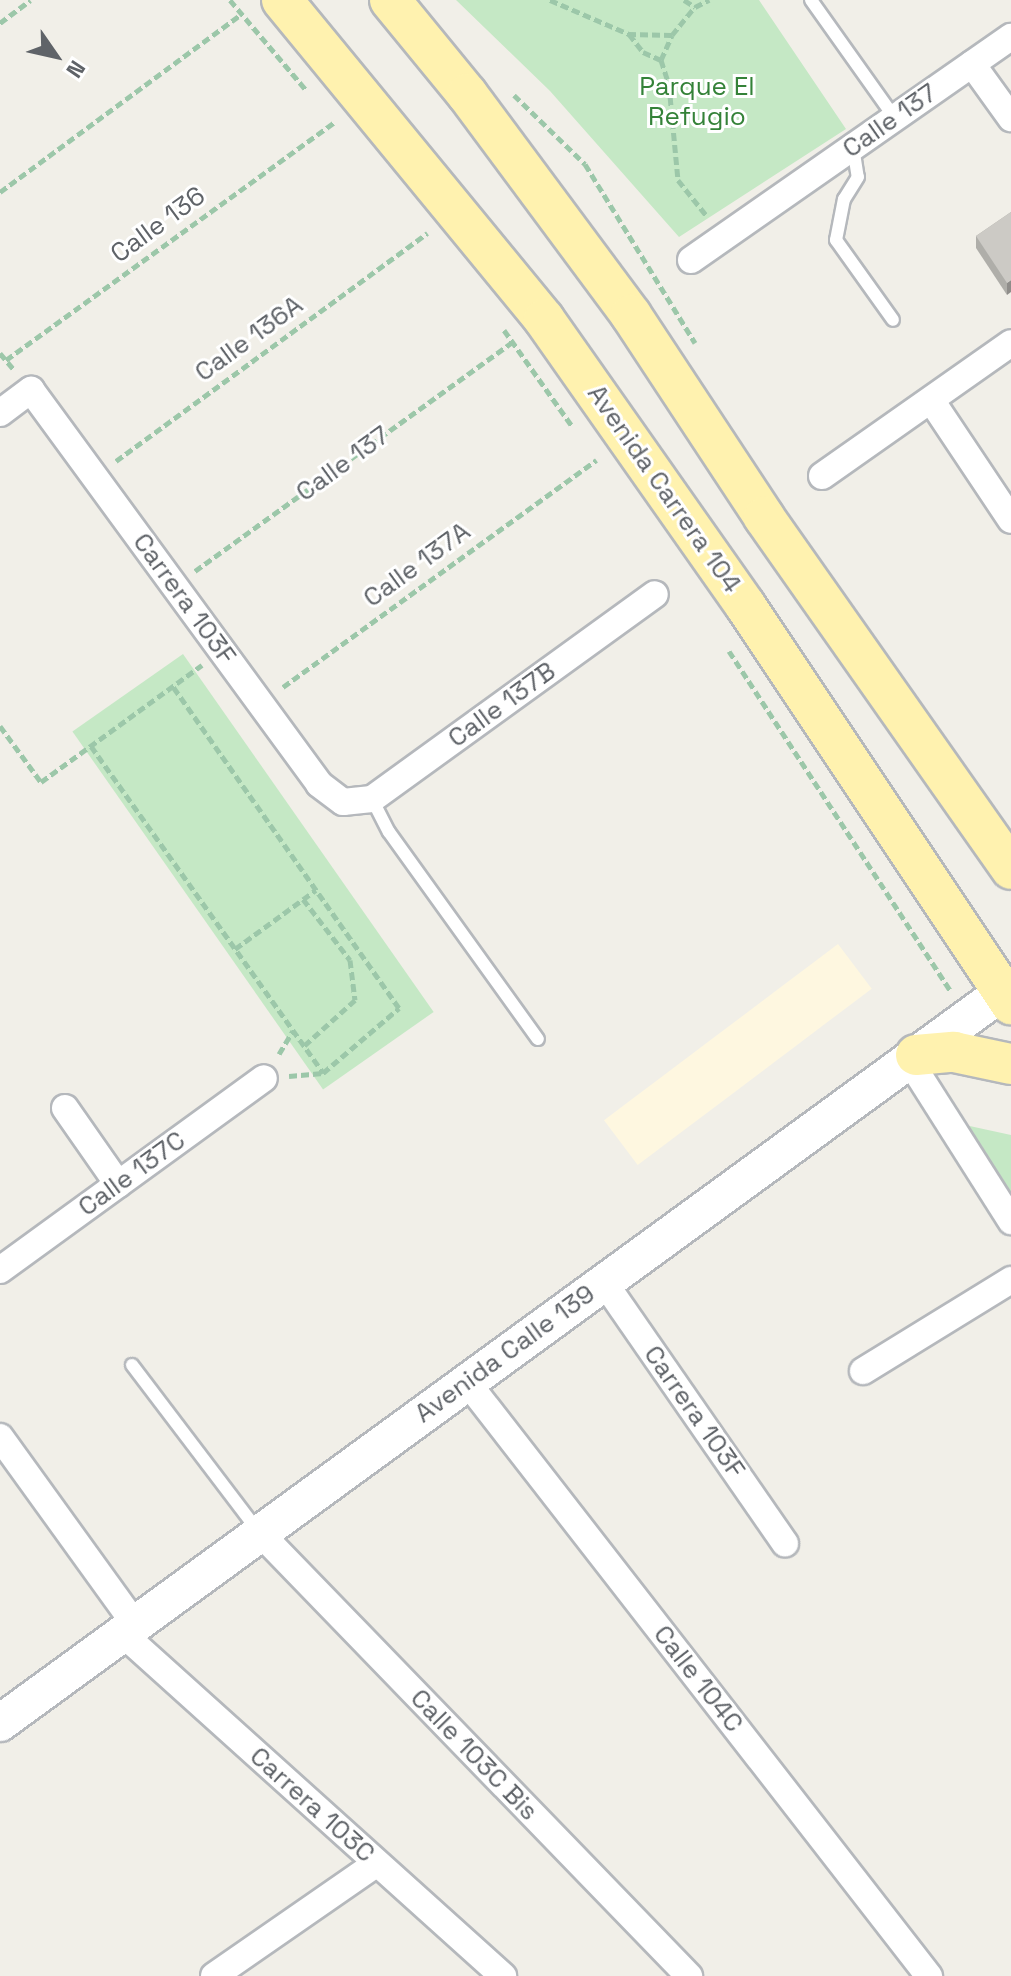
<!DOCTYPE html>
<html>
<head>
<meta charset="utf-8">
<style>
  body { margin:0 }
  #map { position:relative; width:1011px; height:1976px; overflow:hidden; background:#f1efe8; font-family:"Space Grotesk",sans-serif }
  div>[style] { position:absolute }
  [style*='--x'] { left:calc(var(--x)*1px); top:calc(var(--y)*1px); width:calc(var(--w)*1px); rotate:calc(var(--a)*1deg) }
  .commercial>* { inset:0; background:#fef7e0; transform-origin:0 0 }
  .green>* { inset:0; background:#c5e8c5; transform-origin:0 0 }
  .path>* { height:5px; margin-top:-2.5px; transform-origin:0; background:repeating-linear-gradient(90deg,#9cc7a9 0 8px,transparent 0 12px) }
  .roads { filter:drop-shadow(2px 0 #b5b8bc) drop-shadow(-2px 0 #b5b8bc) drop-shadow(0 2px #b5b8bc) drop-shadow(0 -2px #b5b8bc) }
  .service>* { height:12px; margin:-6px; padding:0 6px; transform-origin:6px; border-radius:6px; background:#fff }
  .minor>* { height:26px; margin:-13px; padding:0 13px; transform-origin:13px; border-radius:13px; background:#fff }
  .secondary>* { height:36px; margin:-18px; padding:0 18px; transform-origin:18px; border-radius:18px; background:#fff }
  .primary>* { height:40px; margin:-20px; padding:0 20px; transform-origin:20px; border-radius:20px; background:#fff2af }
  .wall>* { inset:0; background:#afaea9 }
  .shaded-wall>* { inset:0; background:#8f8d8a }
  .building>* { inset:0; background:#cccac5 }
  span { translate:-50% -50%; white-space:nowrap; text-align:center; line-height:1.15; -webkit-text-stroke:6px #fff; paint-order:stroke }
  .park-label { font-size:26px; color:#348238 }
  .street-label { font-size:26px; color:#5f6368 }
  .north { position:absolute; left:16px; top:16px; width:80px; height:80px; -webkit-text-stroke:6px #fff; paint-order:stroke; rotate:124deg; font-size:22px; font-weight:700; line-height:32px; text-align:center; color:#5f6368 }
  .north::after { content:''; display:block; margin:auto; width:28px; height:36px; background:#5f6368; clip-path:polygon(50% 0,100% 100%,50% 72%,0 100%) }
</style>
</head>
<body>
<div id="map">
  <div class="commercial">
    <div style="left:838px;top:944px;width:56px;height:293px;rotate:53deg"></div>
  </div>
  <div class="green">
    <div style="clip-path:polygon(456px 0,759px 0,846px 129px,679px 237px,550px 91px)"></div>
    <div style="left:183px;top:654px;width:437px;height:135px;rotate:55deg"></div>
    <div style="clip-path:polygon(965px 1125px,1011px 1135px,1011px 1196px)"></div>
  </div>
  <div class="path">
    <div style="--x:230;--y:0;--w:119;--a:49.8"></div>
    <div style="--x:550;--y:0;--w:86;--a:23.3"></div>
    <div style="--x:684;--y:0;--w:13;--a:32"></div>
    <div style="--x:0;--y:23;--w:38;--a:-37"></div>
    <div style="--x:672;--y:35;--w:36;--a:-51"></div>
    <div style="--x:695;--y:7;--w:16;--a:-27"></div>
    <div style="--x:661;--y:60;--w:27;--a:-66"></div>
    <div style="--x:672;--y:35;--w:43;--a:-178.7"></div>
    <div style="--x:629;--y:34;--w:23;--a:52"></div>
    <div style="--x:643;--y:52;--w:20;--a:24"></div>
    <div style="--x:661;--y:60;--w:26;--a:72"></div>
    <div style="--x:669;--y:85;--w:95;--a:84.6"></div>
    <div style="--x:678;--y:180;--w:45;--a:51.3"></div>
    <div style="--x:514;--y:95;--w:99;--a:44.2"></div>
    <div style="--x:585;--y:164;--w:210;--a:58.4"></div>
    <div style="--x:0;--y:192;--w:300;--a:-36.4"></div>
    <div style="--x:504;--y:330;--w:118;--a:54.7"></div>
    <div style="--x:0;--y:353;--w:23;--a:50"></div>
    <div style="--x:6;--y:360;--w:405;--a:-35.9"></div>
    <div style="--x:116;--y:461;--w:386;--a:-36.2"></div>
    <div style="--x:195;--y:571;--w:391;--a:-35.8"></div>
    <div style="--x:729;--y:651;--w:406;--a:56.9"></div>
    <div style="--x:283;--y:687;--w:387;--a:-35.9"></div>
    <div style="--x:0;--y:726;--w:69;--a:53.8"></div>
    <div style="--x:41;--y:782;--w:199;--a:-36"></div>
    <div style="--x:91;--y:746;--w:401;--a:54.6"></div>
    <div style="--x:323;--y:1073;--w:100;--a:-40.5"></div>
    <div style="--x:399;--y:1008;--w:393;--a:-125.1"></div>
    <div style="--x:303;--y:899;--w:77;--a:52.4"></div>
    <div style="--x:350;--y:960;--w:40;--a:82.9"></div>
    <div style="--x:355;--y:1000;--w:69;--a:138"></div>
    <div style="--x:235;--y:949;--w:100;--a:-36.1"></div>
    <div style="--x:279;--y:1054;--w:27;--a:-59"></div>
    <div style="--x:289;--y:1076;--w:34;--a:-5"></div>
  </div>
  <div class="roads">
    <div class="service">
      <div style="--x:811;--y:0;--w:145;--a:54.6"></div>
      <div style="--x:853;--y:147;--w:30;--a:81"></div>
      <div style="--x:858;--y:177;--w:26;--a:122"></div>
      <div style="--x:844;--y:199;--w:42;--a:101"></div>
      <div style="--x:836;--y:240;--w:98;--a:54.5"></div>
      <div style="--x:372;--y:799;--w:37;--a:63"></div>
      <div style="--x:389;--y:832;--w:255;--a:54.3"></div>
      <div style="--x:132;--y:1365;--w:208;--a:52.8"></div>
    </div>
    <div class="minor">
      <div style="--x:972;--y:64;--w:67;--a:54.2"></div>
      <div style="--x:691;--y:260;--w:390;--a:-34.9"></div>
      <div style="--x:931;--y:400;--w:144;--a:56.3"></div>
      <div style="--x:0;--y:413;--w:39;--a:-37"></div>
      <div style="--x:31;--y:390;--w:488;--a:53.8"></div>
      <div style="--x:319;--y:784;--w:30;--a:37"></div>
      <div style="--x:343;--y:802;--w:29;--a:-6"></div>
      <div style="--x:372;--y:799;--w:349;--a:-35.9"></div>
      <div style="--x:822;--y:476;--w:231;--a:-35.1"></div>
      <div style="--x:909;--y:1060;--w:191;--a:57.6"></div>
      <div style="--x:65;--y:1108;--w:93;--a:55.1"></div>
      <div style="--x:0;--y:1270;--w:326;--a:-36"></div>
      <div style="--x:604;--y:1282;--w:318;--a:55.3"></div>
      <div style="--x:863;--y:1371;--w:174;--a:-31.6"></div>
      <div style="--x:467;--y:1382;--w:753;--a:52.13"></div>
      <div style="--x:0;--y:1437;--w:231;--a:54.2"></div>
      <div style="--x:260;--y:1533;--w:617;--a:45.92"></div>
      <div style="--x:122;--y:1633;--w:513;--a:42"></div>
      <div style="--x:214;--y:1976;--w:198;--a:-34.7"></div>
    </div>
    <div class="secondary">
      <div style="--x:0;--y:1723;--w:1251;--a:-36.09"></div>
    </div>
    <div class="primary">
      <div style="--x:282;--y:0;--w:413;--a:50.6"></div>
      <div style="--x:544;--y:319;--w:350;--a:54.9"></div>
      <div style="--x:745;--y:605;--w:480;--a:56.3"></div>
      <div style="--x:390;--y:0;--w:122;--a:50.7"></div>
      <div style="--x:467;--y:94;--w:275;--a:53.4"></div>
      <div style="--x:631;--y:315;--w:242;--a:56.6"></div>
      <div style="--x:764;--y:517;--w:430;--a:54.9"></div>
      <div style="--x:916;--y:1055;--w:38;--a:-5"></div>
      <div style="--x:954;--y:1052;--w:58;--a:11.9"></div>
    </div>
  </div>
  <div class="wall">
    <div style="clip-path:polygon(1011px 212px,1007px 295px,976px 248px,976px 236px)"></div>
  </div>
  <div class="shaded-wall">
    <div style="clip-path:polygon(1011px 280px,1011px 292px,1007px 295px,1007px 283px)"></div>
  </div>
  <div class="building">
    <div style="clip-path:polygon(1011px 212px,1011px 280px,1007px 283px,976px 236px)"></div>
  </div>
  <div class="park-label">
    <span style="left:697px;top:102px">Parque El<br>Refugio</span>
  </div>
  <div class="street-label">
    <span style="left:890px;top:121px;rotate:-35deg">Calle 137</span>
    <span style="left:158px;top:225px;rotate:-36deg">Calle 136</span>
    <span style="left:249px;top:339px;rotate:-36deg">Calle 136A</span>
    <span style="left:343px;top:464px;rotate:-36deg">Calle 137</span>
    <span style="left:664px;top:489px;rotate:55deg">Avenida Carrera 104</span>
    <span style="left:417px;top:565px;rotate:-36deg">Calle 137A</span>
    <span style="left:184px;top:599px;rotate:54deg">Carrera 103F</span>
    <span style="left:502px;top:705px;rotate:-36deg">Calle 137B</span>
    <span style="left:132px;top:1174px;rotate:-36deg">Calle 137C</span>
    <span style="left:505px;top:1354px;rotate:-36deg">Avenida Calle 139</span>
    <span style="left:694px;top:1412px;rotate:55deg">Carrera 103F</span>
    <span style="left:698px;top:1679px;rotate:52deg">Calle 104C</span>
    <span style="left:474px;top:1755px;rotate:46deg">Calle 103C Bis</span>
    <span style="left:312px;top:1805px;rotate:42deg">Carrera 103C</span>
  </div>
  <div class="north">N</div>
</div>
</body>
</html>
